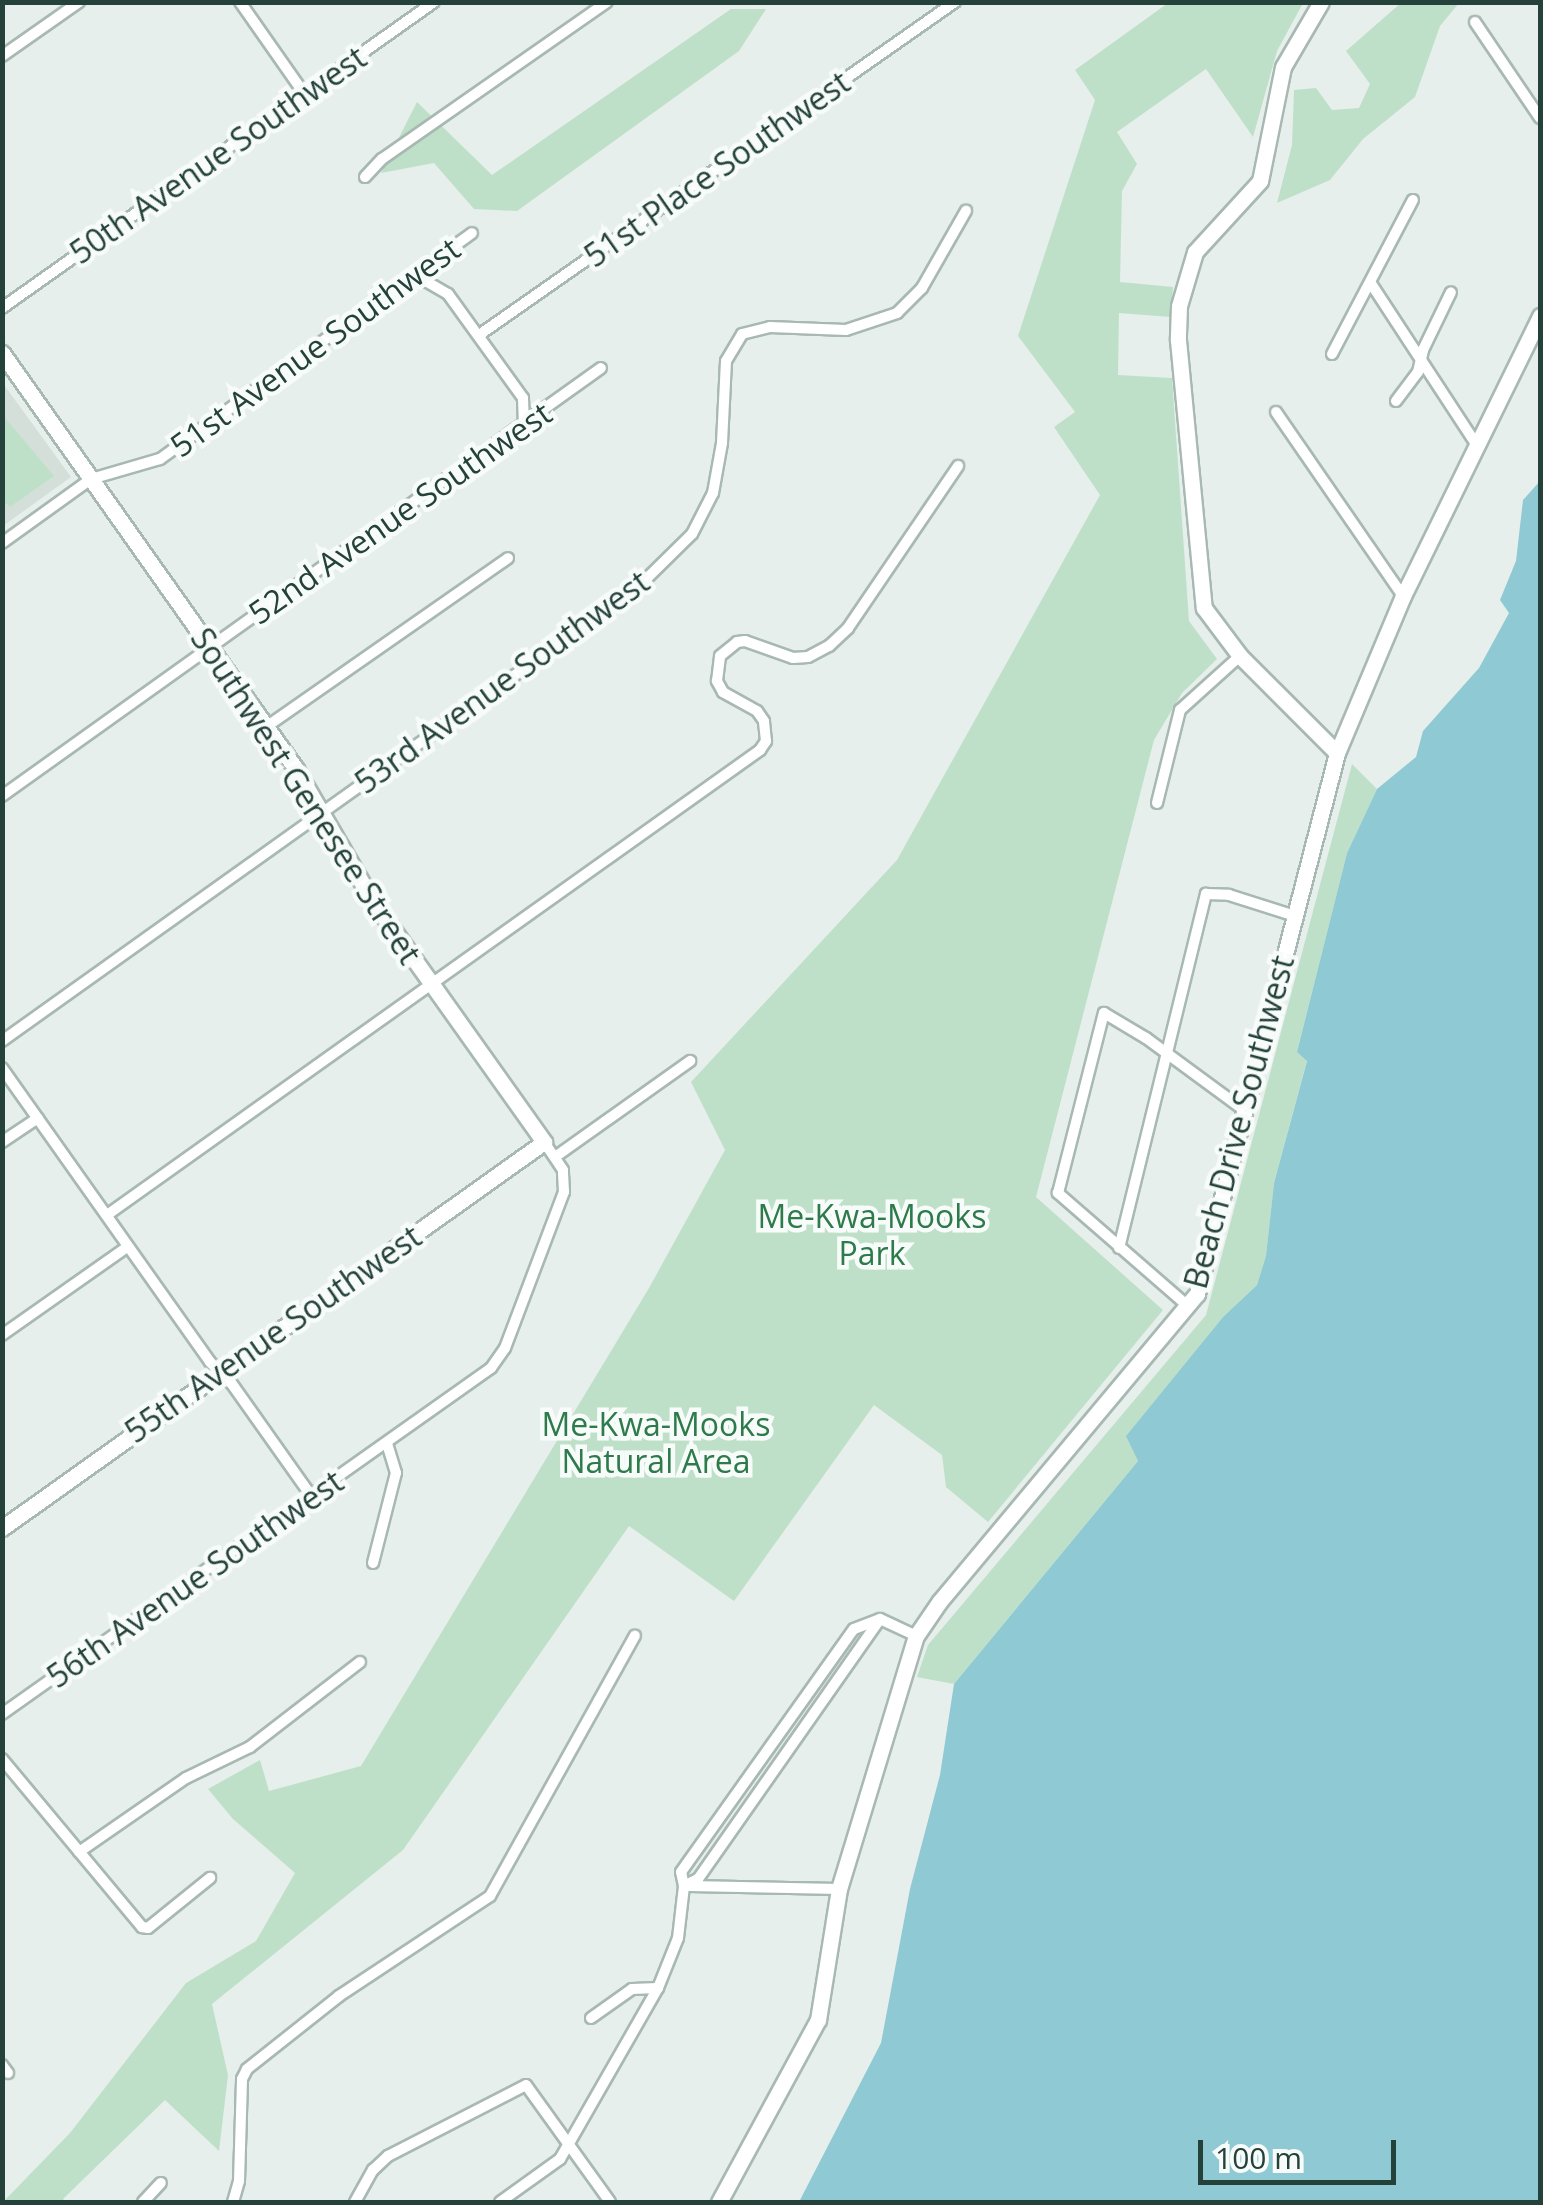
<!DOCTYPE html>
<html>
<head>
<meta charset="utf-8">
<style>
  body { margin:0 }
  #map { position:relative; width:1543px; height:2205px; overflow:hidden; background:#e6efeb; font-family:"Open Sans",sans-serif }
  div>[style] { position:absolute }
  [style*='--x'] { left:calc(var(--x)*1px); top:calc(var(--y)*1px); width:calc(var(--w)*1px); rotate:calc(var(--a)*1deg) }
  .built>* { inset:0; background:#d4dfda }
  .green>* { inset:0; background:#bfe0c8 }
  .water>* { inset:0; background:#8ec9d4 }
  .roads { filter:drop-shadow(2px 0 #a8b8b2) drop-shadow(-2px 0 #a8b8b2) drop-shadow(0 2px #a8b8b2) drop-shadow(0 -2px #a8b8b2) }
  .street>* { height:10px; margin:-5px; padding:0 5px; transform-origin:5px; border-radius:5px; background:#fff }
  .secondary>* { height:15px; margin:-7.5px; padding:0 7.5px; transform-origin:7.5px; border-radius:7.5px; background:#fff }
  span { translate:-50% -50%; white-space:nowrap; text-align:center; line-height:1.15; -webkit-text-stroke:9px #f7fbf9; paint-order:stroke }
  .street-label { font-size:32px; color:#24423a }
  .park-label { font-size:32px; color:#2d7a4b }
  .frame { position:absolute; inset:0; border:5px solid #24423a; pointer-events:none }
  .scale { position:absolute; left:1198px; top:2140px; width:198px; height:45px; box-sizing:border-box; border:5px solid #24423a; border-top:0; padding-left:12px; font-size:30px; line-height:35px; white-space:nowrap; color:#24423a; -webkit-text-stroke:8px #f7fbf9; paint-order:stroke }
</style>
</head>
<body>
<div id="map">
  <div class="built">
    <div style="clip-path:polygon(2px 382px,71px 477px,3px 526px,2px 526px)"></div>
  </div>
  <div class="green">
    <div style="clip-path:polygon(1402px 2px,1459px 3px,1440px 26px,1415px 97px,1363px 139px,1330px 180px,1277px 203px,1292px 145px,1294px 90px,1316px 88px,1332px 110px,1359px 108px,1370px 84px,1346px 51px)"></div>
    <div style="clip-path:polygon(1168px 3px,1303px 3px,1277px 51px,1253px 137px,1206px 69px,1117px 132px,1137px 164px,1122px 191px,1120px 282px,1173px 287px,1171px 317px,1119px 313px,1118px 375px,1172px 378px,1189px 621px,1217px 659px,1182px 693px,1154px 740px,1036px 1197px,1163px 1310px,988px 1522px,946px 1487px,942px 1455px,874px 1405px,734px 1601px,629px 1526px,403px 1850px,212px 2004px,228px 2075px,219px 2151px,165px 2100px,63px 2199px,66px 2202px,3px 2202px,70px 2133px,186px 1983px,256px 1941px,295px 1873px,233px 1819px,208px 1789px,260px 1760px,269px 1791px,361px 1766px,649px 1288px,725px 1150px,691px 1082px,897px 860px,1100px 495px,1054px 427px,1075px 412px,1018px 336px,1095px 100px,1075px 70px)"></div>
    <div style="clip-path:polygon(731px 9px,766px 9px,739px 51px,517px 211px,474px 209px,434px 163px,381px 173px,417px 102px,492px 175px)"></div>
    <div style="clip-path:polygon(2px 414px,54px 476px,10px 507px,3px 501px)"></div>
    <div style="clip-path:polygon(1352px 764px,1377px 789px,1347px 853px,1297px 1052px,1307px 1060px,1274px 1183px,1266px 1257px,1257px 1285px,1223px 1317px,1127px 1435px,1138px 1461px,954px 1684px,917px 1677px,928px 1645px,1206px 1315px)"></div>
  </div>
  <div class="water">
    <div style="clip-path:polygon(1540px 481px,1540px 2202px,799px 2202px,881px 2043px,910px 1889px,940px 1775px,954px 1684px,1138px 1461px,1126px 1436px,1223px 1317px,1257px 1285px,1266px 1256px,1274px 1183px,1307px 1061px,1297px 1052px,1347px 853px,1377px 789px,1416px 757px,1423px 731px,1479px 668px,1509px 613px,1500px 600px,1516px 561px,1523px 500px)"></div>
  </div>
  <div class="roads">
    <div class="street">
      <div style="--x:240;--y:2;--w:113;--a:55"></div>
      <div style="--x:1475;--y:22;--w:116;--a:55.9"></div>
      <div style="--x:2;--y:56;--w:94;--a:-35"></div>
      <div style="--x:365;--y:177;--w:25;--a:-47"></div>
      <div style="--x:382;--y:159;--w:274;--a:-34.9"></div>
      <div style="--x:410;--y:281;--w:12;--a:-9"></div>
      <div style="--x:422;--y:279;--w:30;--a:30"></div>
      <div style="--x:448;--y:294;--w:128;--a:54.2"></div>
      <div style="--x:523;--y:398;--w:28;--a:88"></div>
      <div style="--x:1372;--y:285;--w:190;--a:56.8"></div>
      <div style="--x:2;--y:308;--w:529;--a:-35.31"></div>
      <div style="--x:479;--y:335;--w:581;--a:-34.98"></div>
      <div style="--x:1332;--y:354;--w:174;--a:-62.3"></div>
      <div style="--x:1396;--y:401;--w:36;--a:-53"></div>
      <div style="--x:1418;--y:372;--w:23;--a:-77"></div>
      <div style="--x:1423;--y:350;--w:64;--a:-64.2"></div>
      <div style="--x:1276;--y:412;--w:224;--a:55.4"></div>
      <div style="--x:2;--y:543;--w:110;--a:-35.7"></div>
      <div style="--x:91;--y:479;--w:72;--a:-16.2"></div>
      <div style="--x:160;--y:459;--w:385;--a:-35.9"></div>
      <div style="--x:266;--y:727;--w:295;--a:-34.9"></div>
      <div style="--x:2;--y:796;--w:736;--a:-35.55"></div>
      <div style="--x:1157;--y:803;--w:96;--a:-76.1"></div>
      <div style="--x:1180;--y:710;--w:81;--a:-42"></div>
      <div style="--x:2;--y:1041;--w:780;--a:-35.5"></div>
      <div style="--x:637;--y:588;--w:77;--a:-44.5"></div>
      <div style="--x:692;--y:534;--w:46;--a:-62.9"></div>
      <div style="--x:713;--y:493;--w:51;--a:-79.8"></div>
      <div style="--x:722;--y:443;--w:82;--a:-87.2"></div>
      <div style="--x:726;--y:361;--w:31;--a:-59"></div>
      <div style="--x:742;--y:334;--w:29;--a:-14"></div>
      <div style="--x:770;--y:327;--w:76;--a:2.3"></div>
      <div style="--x:846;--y:330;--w:54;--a:-18.4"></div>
      <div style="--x:897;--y:313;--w:35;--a:-45"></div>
      <div style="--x:922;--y:288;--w:89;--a:-60.3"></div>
      <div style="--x:2;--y:1068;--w:360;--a:54.7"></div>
      <div style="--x:210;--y:1362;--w:31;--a:45"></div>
      <div style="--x:232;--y:1384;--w:138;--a:54.7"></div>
      <div style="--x:2;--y:1142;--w:43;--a:-33.7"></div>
      <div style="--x:555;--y:1157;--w:166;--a:-35.4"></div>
      <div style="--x:107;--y:1215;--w:802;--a:-35.45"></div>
      <div style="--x:760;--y:750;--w:11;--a:-56"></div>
      <div style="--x:766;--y:741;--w:20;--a:-96"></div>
      <div style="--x:764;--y:721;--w:12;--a:-125"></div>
      <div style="--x:757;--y:711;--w:39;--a:-151"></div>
      <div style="--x:723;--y:692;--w:13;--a:-119"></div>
      <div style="--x:717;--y:681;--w:25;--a:-83"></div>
      <div style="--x:720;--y:656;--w:22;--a:-39"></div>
      <div style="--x:737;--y:642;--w:8;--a:-7"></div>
      <div style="--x:745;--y:641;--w:51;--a:19.5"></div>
      <div style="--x:793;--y:658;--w:15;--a:-4"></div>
      <div style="--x:808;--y:657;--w:24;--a:-28"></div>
      <div style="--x:829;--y:646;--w:26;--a:-43"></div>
      <div style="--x:848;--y:628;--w:196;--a:-55.8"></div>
      <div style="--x:1119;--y:1248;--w:365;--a:-76.2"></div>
      <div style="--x:1206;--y:894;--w:23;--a:2"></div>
      <div style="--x:1229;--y:895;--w:66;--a:17.6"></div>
      <div style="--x:1189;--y:1307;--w:174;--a:-139"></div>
      <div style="--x:1058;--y:1193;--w:186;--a:-75.7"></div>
      <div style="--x:1104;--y:1013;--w:49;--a:30.8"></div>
      <div style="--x:1146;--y:1038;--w:122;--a:36.3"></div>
      <div style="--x:2;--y:1335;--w:153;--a:-35.1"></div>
      <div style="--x:373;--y:1563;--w:93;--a:-75.7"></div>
      <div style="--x:396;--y:1473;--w:30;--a:-107"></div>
      <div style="--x:880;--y:1619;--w:40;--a:25"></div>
      <div style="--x:2;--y:1714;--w:599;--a:-35.28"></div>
      <div style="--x:491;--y:1368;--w:24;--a:-55"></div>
      <div style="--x:505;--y:1348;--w:167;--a:-69.3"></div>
      <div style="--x:564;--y:1192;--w:22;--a:-93"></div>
      <div style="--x:563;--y:1170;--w:34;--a:-124"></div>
      <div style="--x:2;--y:1759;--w:219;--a:50.2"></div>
      <div style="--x:142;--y:1927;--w:6;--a:9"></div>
      <div style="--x:148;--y:1928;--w:80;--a:-38.9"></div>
      <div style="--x:79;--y:1852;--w:130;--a:-34.7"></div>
      <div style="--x:186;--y:1778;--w:71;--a:-25.8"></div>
      <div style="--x:250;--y:1747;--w:139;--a:-37.7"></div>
      <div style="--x:684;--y:1886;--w:16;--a:-27"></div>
      <div style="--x:698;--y:1879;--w:317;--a:-55"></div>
      <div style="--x:690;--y:1886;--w:149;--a:1.2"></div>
      <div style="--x:591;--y:2018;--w:50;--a:-35.3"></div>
      <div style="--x:632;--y:1989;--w:26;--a:-2"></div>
      <div style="--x:2;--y:2065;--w:10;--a:53"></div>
      <div style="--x:143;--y:2202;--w:26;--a:-47"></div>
      <div style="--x:233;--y:2202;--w:22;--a:-74"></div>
      <div style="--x:239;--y:2181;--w:102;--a:-88.3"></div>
      <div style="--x:242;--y:2079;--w:11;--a:-63"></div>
      <div style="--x:247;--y:2069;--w:117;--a:-38.4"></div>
      <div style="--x:339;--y:1996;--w:181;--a:-33.5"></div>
      <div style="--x:490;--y:1896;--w:298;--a:-60.9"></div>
      <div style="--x:355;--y:2202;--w:37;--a:-61"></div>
      <div style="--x:373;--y:2170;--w:21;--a:-43"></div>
      <div style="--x:388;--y:2156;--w:155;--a:-27.2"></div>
      <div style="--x:526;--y:2085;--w:144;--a:54.3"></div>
      <div style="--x:500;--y:2202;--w:74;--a:-35.6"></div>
      <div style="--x:560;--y:2159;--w:197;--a:-60.2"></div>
      <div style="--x:658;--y:1988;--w:54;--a:-68.2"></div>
      <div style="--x:678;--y:1938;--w:52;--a:-83.4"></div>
      <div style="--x:684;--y:1886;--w:14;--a:-102"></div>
      <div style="--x:681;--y:1872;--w:298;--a:-54.6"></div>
      <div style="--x:854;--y:1629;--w:28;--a:-21"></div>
    </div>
    <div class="secondary">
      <div style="--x:1321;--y:2;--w:75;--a:120.3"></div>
      <div style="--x:1283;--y:67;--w:116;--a:101.4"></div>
      <div style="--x:1260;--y:181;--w:96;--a:132.5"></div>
      <div style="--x:1195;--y:252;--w:56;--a:106.5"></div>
      <div style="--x:1179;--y:306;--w:34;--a:92"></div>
      <div style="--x:1178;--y:340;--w:269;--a:84.5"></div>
      <div style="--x:1204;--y:608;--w:60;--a:53.1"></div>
      <div style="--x:1240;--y:656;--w:137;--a:45"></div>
      <div style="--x:2;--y:353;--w:509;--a:54.75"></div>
      <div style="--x:296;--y:769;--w:151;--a:59.9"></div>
      <div style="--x:372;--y:900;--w:297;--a:54.6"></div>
      <div style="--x:544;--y:1142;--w:665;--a:144.54"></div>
      <div style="--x:719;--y:2202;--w:207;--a:-61.5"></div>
      <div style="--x:818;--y:2020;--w:133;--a:-80.9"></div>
      <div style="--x:839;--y:1889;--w:264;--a:-73.1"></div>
      <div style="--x:916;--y:1636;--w:42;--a:-55.6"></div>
      <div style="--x:940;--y:1601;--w:400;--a:-50.1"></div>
      <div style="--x:1197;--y:1294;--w:559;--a:-75.49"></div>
      <div style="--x:1337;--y:753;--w:170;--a:-67.2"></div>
      <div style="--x:1403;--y:596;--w:312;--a:-63.9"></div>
    </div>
  </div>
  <div class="street-label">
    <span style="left:218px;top:155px;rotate:-35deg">50th Avenue Southwest</span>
    <span style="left:717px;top:169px;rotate:-35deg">51st Place Southwest</span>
    <span style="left:315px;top:347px;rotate:-36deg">51st Avenue Southwest</span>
    <span style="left:400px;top:513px;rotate:-35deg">52nd Avenue Southwest</span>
    <span style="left:502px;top:682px;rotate:-36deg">53rd Avenue Southwest</span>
    <span style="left:306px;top:796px;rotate:57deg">Southwest Genesee Street</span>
    <span style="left:1239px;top:1122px;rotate:-75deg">Beach Drive Southwest</span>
    <span style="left:273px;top:1334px;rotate:-35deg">55th Avenue Southwest</span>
    <span style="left:195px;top:1579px;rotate:-35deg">56th Avenue Southwest</span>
  </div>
  <div class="park-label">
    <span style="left:872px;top:1235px">Me-Kwa-Mooks<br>Park</span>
    <span style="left:656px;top:1443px">Me-Kwa-Mooks<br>Natural Area</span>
  </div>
  <div class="frame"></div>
  <div class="scale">100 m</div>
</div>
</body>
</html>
